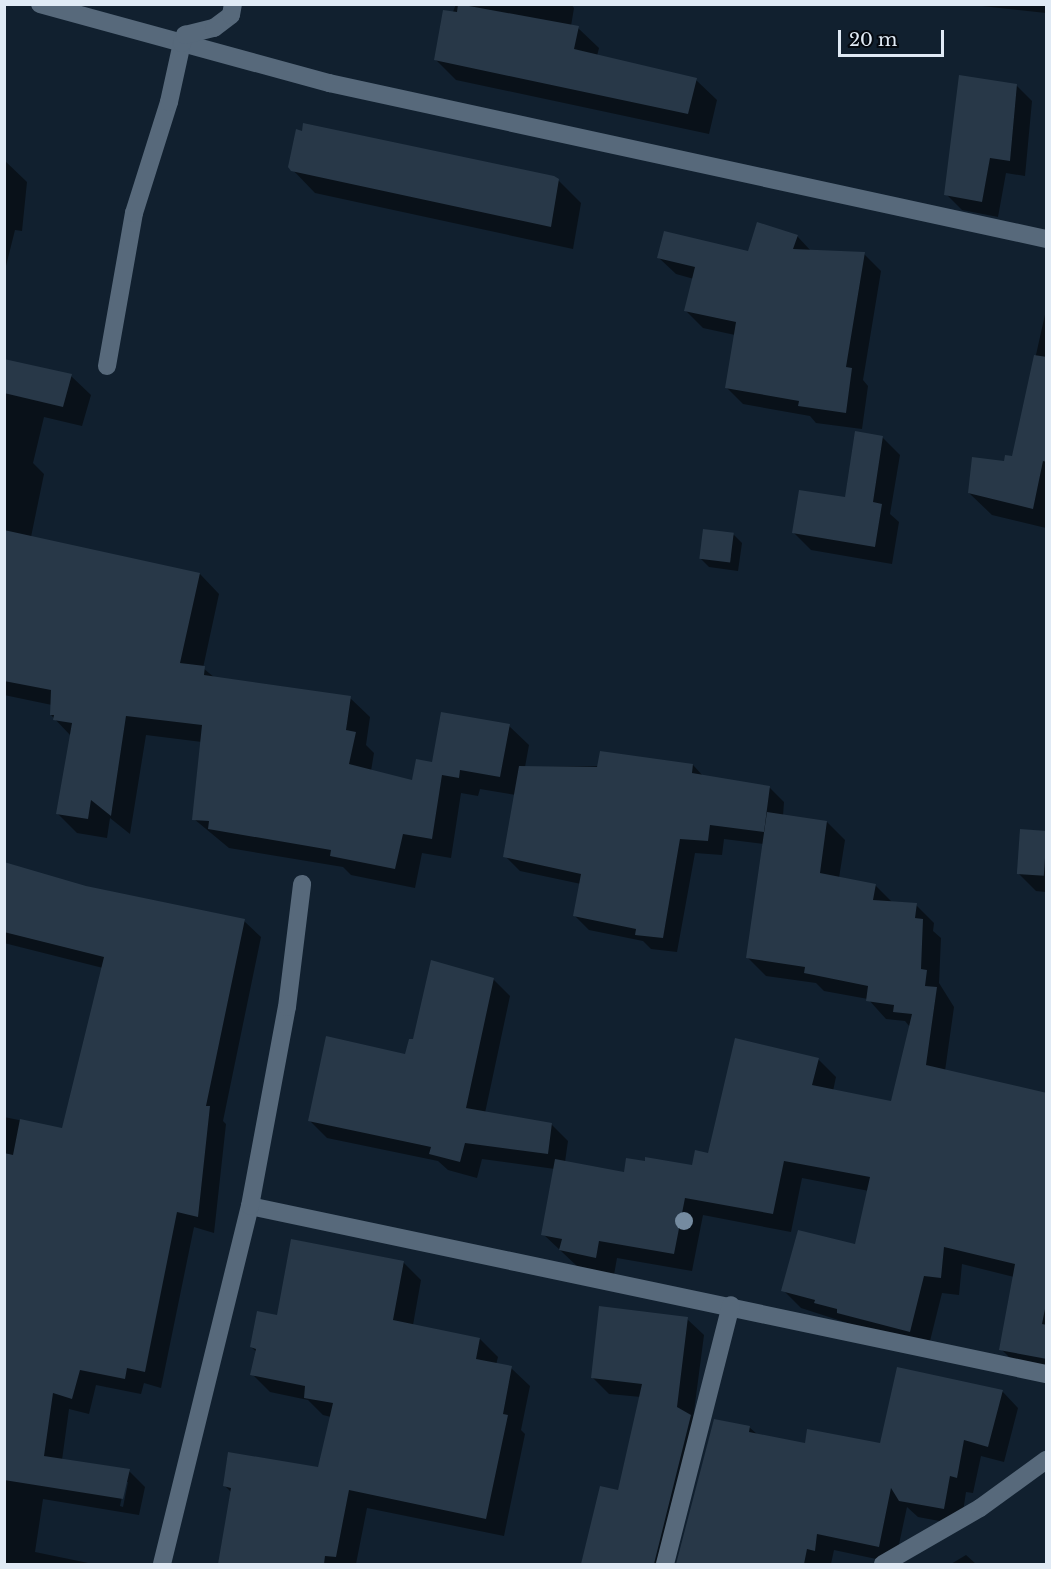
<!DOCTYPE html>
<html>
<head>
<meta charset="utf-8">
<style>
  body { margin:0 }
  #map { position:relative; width:1051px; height:1569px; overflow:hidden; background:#11202f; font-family:"Libre Baskerville",serif }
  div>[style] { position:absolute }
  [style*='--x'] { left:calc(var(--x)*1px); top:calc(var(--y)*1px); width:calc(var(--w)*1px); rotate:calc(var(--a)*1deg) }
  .shadow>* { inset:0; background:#0007 }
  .building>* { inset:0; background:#283848; transform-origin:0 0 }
  .minor>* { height:18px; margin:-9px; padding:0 9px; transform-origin:9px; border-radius:9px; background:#57697b }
  .trees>* { width:18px; height:18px; margin:-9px; border-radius:50%; background:#758ba0 }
  span { translate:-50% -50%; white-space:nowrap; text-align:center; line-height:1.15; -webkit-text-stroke:4.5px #040910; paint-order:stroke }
  .frame { position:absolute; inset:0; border:6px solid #e0eaf5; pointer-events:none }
  .scale { position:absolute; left:838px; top:30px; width:106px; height:27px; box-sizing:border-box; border:3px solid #e0eaf5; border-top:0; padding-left:8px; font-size:18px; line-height:21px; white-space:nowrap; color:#e0eaf5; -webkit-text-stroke:4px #040910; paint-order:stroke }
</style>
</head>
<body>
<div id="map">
  <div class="shadow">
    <div style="clip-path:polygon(456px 4px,571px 4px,574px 8px,571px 26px,578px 28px,599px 48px,597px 56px,696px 80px,717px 100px,709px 134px,456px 80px,435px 59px)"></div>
    <div style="clip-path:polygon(964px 4px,1046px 4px,1046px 13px)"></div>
    <div style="clip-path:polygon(1016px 85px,1032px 101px,1025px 176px,1006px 173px,998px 217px,962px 210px,946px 194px)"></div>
    <div style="clip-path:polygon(4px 160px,27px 182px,22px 231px,15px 230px,6px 266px)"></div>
    <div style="clip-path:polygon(290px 167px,558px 180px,581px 203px,573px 249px,315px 193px)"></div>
    <div style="clip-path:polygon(797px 236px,811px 251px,864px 254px,881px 271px,863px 380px,868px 386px,862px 429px,816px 423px,810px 416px,743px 404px,726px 387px,735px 335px,703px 328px,686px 311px,694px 279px,676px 274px,659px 258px,749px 252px)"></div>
    <div style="clip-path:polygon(1046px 310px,1046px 528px,992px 515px,969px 493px,1013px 458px)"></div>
    <div style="clip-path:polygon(4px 361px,71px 376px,91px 395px,82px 426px,44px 417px,33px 463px,44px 474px,31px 537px,200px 574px,219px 594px,203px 668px,215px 678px,350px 698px,370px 717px,366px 745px,374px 753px,371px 771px,414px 782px,433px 763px,509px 726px,529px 745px,525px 767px,693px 765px,703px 776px,770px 788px,784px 802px,783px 816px,827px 822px,845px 840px,839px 878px,875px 885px,893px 903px,916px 905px,934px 923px,933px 931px,941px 938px,939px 983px,954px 1007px,945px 1071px,1046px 1095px,1046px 1373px,1019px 1367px,1001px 1349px,1014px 1277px,962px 1264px,959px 1295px,942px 1293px,928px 1349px,801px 1308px,783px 1290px,857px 1246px,869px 1191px,802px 1178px,791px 1232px,703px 1215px,692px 1271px,617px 1258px,614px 1275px,579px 1268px,543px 1234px,555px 1169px,482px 1159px,477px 1178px,448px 1170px,438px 1161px,327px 1138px,310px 1121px,407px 1056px,414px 1041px,493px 979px,510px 996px,485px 1113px,551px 1124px,568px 1141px,565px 1162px,625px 1174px,693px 1167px,818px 1059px,836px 1077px,833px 1091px,892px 1103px,910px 1027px,905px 1021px,886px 1019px,868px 999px,824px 991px,816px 983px,766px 976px,748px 958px,764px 844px,724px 839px,722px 855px,695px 853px,677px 952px,651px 949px,643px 941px,589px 930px,574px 915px,581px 884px,520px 871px,505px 856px,516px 795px,480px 789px,478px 796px,461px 793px,451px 858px,422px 853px,415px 888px,351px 875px,343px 867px,229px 848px,194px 819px,202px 742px,146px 735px,130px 834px,110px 818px,107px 838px,77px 833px,58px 814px,71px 736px,51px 715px,52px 705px,4px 695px)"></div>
    <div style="clip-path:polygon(882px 437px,900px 455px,890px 514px,899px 522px,892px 564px,811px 550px,794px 533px,846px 499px)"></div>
    <div style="clip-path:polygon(734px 535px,742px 543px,738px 571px,709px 567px,701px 559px)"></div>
    <div style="clip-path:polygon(1046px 832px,1046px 892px,1036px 891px,1019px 874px)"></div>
    <div style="clip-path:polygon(evenodd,4px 864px,86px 887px,244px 921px,261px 937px,223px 1121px,226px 1124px,214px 1233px,194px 1227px,161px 1388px,144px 1383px,141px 1394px,96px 1385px,89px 1414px,69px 1409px,62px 1460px,129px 1471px,145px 1487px,139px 1515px,43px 1499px,35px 1552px,93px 1564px,4px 1564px,4px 1117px,63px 1129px,103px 968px,4px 943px,4px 864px,125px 1482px,128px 1482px,123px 1507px,120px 1506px,125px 1482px)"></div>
    <div style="clip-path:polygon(403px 1262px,421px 1280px,413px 1325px,480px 1339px,498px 1357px,496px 1365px,511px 1368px,530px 1386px,521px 1430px,525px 1434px,504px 1536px,367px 1508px,356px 1564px,220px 1564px,232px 1493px,224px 1485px,319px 1468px,331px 1417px,323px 1415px,308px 1400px,270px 1392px,252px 1374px,257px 1352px,251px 1347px,278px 1316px)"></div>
    <div style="clip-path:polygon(687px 1319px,704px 1335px,674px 1564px,582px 1564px,601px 1488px,619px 1492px,641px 1397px,609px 1394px,592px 1377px)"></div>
    <div style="clip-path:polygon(1002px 1391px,1018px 1408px,1004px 1462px,981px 1456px,973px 1493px,966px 1492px,961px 1525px,918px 1517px,907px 1507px,895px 1563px,834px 1550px,831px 1564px,678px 1564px,715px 1421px,749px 1427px,758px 1435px,806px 1445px,881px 1445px)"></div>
    <div style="clip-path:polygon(966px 1555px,976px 1564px,951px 1564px)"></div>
  </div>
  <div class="building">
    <div style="clip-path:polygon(458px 4px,579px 26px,574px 49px,697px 78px,688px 114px,434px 60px,443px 10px,457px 12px)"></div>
    <div style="clip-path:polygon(959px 75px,1017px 84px,1010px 161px,990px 158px,982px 202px,944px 195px)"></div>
    <div style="clip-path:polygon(303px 123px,554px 176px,559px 179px,551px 227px,291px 171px,288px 167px,296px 129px,302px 131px)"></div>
    <div style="clip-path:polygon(757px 222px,798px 235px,793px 249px,865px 252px,846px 367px,852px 368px,846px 413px,798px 406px,799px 401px,725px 388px,736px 322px,684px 311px,695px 267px,657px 258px,664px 231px,748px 251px)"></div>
    <div style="clip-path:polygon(1034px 355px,1047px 357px,1047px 462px,1043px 461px,1033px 509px,968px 493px,972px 457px,1004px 461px,1005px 455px,1012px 456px)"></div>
    <div style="clip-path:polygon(4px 359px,72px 374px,63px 407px,4px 393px)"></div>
    <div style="clip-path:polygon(855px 431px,883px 436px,873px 502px,882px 504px,875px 547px,792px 533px,799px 490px,845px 497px)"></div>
    <div style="left:703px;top:529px;width:31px;height:30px;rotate:7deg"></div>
    <div style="clip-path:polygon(4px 530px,200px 573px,180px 663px,205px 666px,204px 675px,351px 696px,346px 730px,356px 732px,349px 764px,412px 780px,416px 759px,432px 762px,441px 712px,510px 724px,500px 777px,460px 770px,459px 778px,442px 775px,432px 839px,403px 834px,395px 869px,330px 856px,331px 850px,208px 829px,209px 821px,192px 820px,202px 725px,126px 716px,111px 816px,91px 800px,88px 819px,56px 814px,72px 723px,53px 720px,54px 715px,50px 715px,51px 690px,4px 681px)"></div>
    <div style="clip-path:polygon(600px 751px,693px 764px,692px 773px,770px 786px,764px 832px,710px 825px,708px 841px,680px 839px,663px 938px,635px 935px,636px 929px,573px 916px,581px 874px,503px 857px,519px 766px,597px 767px)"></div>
    <div style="clip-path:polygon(767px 812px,827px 821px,820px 873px,876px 884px,873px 900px,917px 903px,915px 918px,923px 919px,921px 969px,927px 970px,925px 986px,937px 987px,926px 1065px,1047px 1093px,1047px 1299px,1042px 1324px,1047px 1325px,1047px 1359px,999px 1350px,1015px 1264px,944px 1247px,941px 1278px,924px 1276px,910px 1332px,837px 1313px,837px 1309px,814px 1303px,815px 1300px,781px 1291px,798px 1230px,855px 1244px,870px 1177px,784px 1161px,773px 1214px,685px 1198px,674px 1254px,599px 1241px,596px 1258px,559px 1250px,562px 1239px,541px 1235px,555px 1159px,624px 1172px,626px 1158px,645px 1161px,645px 1157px,692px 1165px,695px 1150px,708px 1153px,735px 1038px,819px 1058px,812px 1085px,891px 1101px,912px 1014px,893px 1012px,894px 1005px,866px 1001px,868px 986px,804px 973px,805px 967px,746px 958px)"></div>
    <div style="left:1020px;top:829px;width:27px;height:45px;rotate:4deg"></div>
    <div style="clip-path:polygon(4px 862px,86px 886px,245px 919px,206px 1106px,210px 1106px,198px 1217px,177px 1212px,145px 1372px,127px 1368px,125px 1379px,80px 1370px,72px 1399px,53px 1393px,44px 1456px,130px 1469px,123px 1499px,4px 1480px,4px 1153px,13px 1155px,20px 1119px,62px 1128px,104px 957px,4px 932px)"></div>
    <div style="clip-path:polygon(431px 960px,494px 978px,466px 1108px,552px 1123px,548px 1154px,465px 1143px,460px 1162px,429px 1154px,431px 1147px,308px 1121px,326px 1036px,405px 1054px,409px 1039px,413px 1039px)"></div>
    <div style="clip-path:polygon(291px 1239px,404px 1261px,393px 1320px,480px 1338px,476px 1359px,512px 1366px,503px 1414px,508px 1415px,486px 1519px,349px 1490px,336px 1557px,325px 1556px,324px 1564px,218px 1564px,231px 1488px,223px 1486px,228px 1452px,318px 1467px,333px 1403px,304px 1398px,305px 1386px,250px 1375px,256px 1349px,250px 1347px,257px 1311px,277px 1315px)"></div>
    <div style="clip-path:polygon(599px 1306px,688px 1317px,677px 1407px,691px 1415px,654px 1564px,581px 1564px,600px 1486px,618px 1490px,642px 1384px,591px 1378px)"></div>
    <div style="clip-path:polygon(897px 1367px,1003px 1390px,988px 1447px,964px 1440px,957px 1478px,950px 1476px,944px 1509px,899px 1501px,891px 1488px,879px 1547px,817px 1534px,815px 1551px,807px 1549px,804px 1564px,676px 1564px,714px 1419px,750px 1426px,749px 1432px,805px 1443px,807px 1429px,880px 1443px)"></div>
  </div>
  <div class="minor">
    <div style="--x:40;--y:4;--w:300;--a:15.3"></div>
    <div style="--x:329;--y:83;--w:734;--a:12.27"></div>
    <div style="--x:107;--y:366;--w:155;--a:-80"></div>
    <div style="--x:134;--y:213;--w:116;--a:-72.5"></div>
    <div style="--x:169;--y:102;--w:60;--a:-77.6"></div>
    <div style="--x:182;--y:43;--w:9;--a:-69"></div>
    <div style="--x:185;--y:35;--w:30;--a:-14"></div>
    <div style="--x:214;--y:28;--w:21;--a:-37"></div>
    <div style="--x:231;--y:15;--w:11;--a:-80"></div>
    <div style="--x:250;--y:1206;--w:814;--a:11.92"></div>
    <div style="--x:162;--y:1564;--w:369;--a:-76.2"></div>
    <div style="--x:250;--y:1206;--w:202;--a:-79.5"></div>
    <div style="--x:287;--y:1007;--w:124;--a:-83"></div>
    <div style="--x:665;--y:1564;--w:267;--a:-75.7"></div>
    <div style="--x:883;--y:1564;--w:112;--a:-30"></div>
    <div style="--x:980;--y:1508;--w:82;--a:-36"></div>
  </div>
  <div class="trees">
    <div style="left:684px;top:1221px"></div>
  </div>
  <div class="frame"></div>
  <div class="scale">20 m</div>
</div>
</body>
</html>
